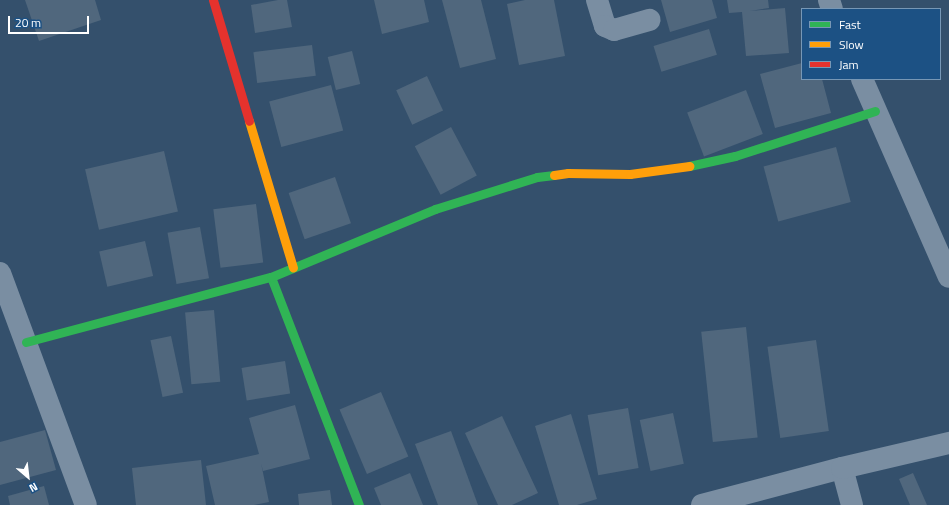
<!DOCTYPE html>
<html>
<head>
<meta charset="utf-8">
<style>
  body { margin:0 }
  #map { position:relative; width:949px; height:505px; overflow:hidden; background:#34506c; font-family:"Titillium Web",sans-serif }
  div>[style] { position:absolute }
  [style*='--x'] { left:calc(var(--x)*1px); top:calc(var(--y)*1px); width:calc(var(--w)*1px); rotate:calc(var(--a)*1deg) }
  .building>* { inset:0; background:#50677d; transform-origin:0 0 }
  .street>* { height:22px; margin:-11px; padding:0 11px; transform-origin:11px; border-radius:11px; background:#7a8ea2 }
  .fast>* { height:9px; margin:-4.5px; padding:0 4.5px; transform-origin:4.5px; border-radius:4.5px; background:#30b455 }
  .slow>* { height:9px; margin:-4.5px; padding:0 4.5px; transform-origin:4.5px; border-radius:4.5px; background:#ff9f0a }
  .jam>* { height:9px; margin:-4.5px; padding:0 4.5px; transform-origin:4.5px; border-radius:4.5px; background:#e5322d }
  span { translate:-50% -50%; white-space:nowrap; text-align:center; line-height:1.15; -webkit-text-stroke:4px #1c5184; paint-order:stroke }
  .legend { position:absolute; left:801px; top:8px; width:140px; height:72px; box-sizing:border-box; background:#1c5184; border:1px solid #7797b5; margin:0; padding:5px 7px; list-style:none; font-size:12px; color:#fff }
  .legend li { display:flex; align-items:center; gap:8px; height:20px }
  .legend b { width:20px; border:1px solid #7797b5 }
  .north { position:absolute; left:8px; top:457px; width:40px; height:40px; -webkit-text-stroke:3px #1c5184; paint-order:stroke; rotate:152deg; font-size:11px; font-weight:700; line-height:16px; text-align:center; color:#fff }
  .north::after { content:''; display:block; margin:auto; width:14px; height:18px; background:#fff; clip-path:polygon(50% 0,100% 100%,50% 72%,0 100%) }
  .scale { position:absolute; left:8px; top:16px; width:81px; height:18px; box-sizing:border-box; border:2px solid #fff; border-top:0; padding-left:5px; font-size:12px; line-height:14px; white-space:nowrap; color:#fff; -webkit-text-stroke:3px #1c5184; paint-order:stroke }
</style>
</head>
<body>
<div id="map">
  <div class="building">
    <div style="clip-path:polygon(25px 0,95px 0,101px 20px,39px 41px)"></div>
    <div style="clip-path:polygon(278px 0,287px 0,292px 27px,255px 33px,251px 5px)"></div>
    <div style="clip-path:polygon(374px 0,424px 0,429px 22px,382px 34px)"></div>
    <div style="clip-path:polygon(442px 0,481px 0,496px 59px,460px 68px)"></div>
    <div style="clip-path:polygon(525px 0,554px 0,565px 56px,519px 65px,507px 4px)"></div>
    <div style="clip-path:polygon(661px 0,712px 0,717px 18px,670px 32px)"></div>
    <div style="clip-path:polygon(727px 0,768px 0,769px 8px,750px 11px,785px 8px,789px 53px,746px 56px,742px 12px,729px 13px)"></div>
    <div style="left:709px;top:29px;width:27px;height:58px;rotate:73deg"></div>
    <div style="left:312px;top:45px;width:31px;height:59px;rotate:83deg"></div>
    <div style="left:352px;top:51px;width:34px;height:25px;rotate:76deg"></div>
    <div style="clip-path:polygon(802px 63px,802px 79px,822px 79px,831px 113px,775px 128px,760px 74px)"></div>
    <div style="left:427px;top:76px;width:38px;height:34px;rotate:65deg"></div>
    <div style="left:331px;top:85px;width:47px;height:64px;rotate:75deg"></div>
    <div style="left:746px;top:90px;width:47px;height:63px;rotate:69deg"></div>
    <div style="left:451px;top:127px;width:55px;height:41px;rotate:62deg"></div>
    <div style="left:836px;top:147px;width:57px;height:75px;rotate:75deg"></div>
    <div style="left:164px;top:151px;width:62px;height:81px;rotate:77deg"></div>
    <div style="left:335px;top:177px;width:49px;height:49px;rotate:71deg"></div>
    <div style="left:256px;top:204px;width:59px;height:43px;rotate:83deg"></div>
    <div style="left:200px;top:227px;width:52px;height:33px;rotate:80deg"></div>
    <div style="left:145px;top:241px;width:36px;height:47px;rotate:77deg"></div>
    <div style="left:214px;top:310px;width:72px;height:29px;rotate:85deg"></div>
    <div style="left:746px;top:327px;width:111px;height:45px;rotate:84deg"></div>
    <div style="left:171px;top:336px;width:58px;height:21px;rotate:78deg"></div>
    <div style="left:816px;top:340px;width:92px;height:49px;rotate:82deg"></div>
    <div style="left:285px;top:361px;width:33px;height:44px;rotate:81deg"></div>
    <div style="left:381px;top:392px;width:70px;height:45px;rotate:67deg"></div>
    <div style="clip-path:polygon(295px 405px,310px 459px,263px 471px,261px 463px,269px 502px,254px 505px,215px 505px,206px 466px,259px 454px,249px 418px)"></div>
    <div style="left:628px;top:408px;width:61px;height:41px;rotate:80deg"></div>
    <div style="left:673px;top:413px;width:52px;height:34px;rotate:78deg"></div>
    <div style="clip-path:polygon(571px 414px,597px 499px,577px 505px,559px 505px,535px 426px)"></div>
    <div style="clip-path:polygon(502px 416px,538px 493px,512px 505px,498px 505px,465px 433px)"></div>
    <div style="clip-path:polygon(45px 430px,56px 470px,0 485px,0 442px)"></div>
    <div style="clip-path:polygon(451px 431px,478px 505px,438px 505px,415px 444px)"></div>
    <div style="clip-path:polygon(201px 460px,206px 505px,136px 505px,132px 468px)"></div>
    <div style="clip-path:polygon(410px 473px,423px 505px,381px 505px,374px 488px)"></div>
    <div style="clip-path:polygon(913px 473px,927px 505px,910px 505px,899px 479px)"></div>
    <div style="clip-path:polygon(44px 486px,49px 505px,10px 505px,8px 496px)"></div>
    <div style="clip-path:polygon(330px 490px,332px 505px,299px 505px,298px 494px)"></div>
  </div>
  <div class="street">
    <div style="--x:597;--y:0;--w:27;--a:73"></div>
    <div style="--x:605;--y:26;--w:10;--a:24"></div>
    <div style="--x:614;--y:30;--w:37;--a:-16"></div>
    <div style="--x:829;--y:0;--w:9;--a:72"></div>
    <div style="--x:862;--y:79;--w:216;--a:66.3"></div>
    <div style="--x:0;--y:273;--w:247;--a:69.7"></div>
    <div style="--x:702;--y:505;--w:145;--a:-14.8"></div>
    <div style="--x:852;--y:505;--w:38;--a:-105"></div>
    <div style="--x:842;--y:468;--w:110;--a:-13.2"></div>
  </div>
  <div class="fast">
    <div style="--x:689;--y:166;--w:47;--a:-12.3"></div>
    <div style="--x:735;--y:156;--w:147;--a:-17.8"></div>
    <div style="--x:271;--y:277;--w:244;--a:68.9"></div>
    <div style="--x:26;--y:342;--w:253;--a:-14.9"></div>
    <div style="--x:271;--y:277;--w:178;--a:-22.5"></div>
    <div style="--x:435;--y:209;--w:107;--a:-17.4"></div>
    <div style="--x:537;--y:177;--w:17;--a:-7"></div>
  </div>
  <div class="slow">
    <div style="--x:249;--y:121;--w:153;--a:73.3"></div>
    <div style="--x:554;--y:175;--w:14;--a:-8"></div>
    <div style="--x:568;--y:173;--w:62;--a:0.9"></div>
    <div style="--x:630;--y:174;--w:60;--a:-7.7"></div>
  </div>
  <div class="jam">
    <div style="--x:213;--y:0;--w:126;--a:73.4"></div>
  </div>
  <ul class="legend">
  <li><b style="height:5px;background:#30b455"></b>Fast</li>
  <li><b style="height:5px;background:#ff9f0a"></b>Slow</li>
  <li><b style="height:5px;background:#e5322d"></b>Jam</li>
  </ul>
  <div class="north">N</div>
  <div class="scale">20 m</div>
</div>
</body>
</html>
